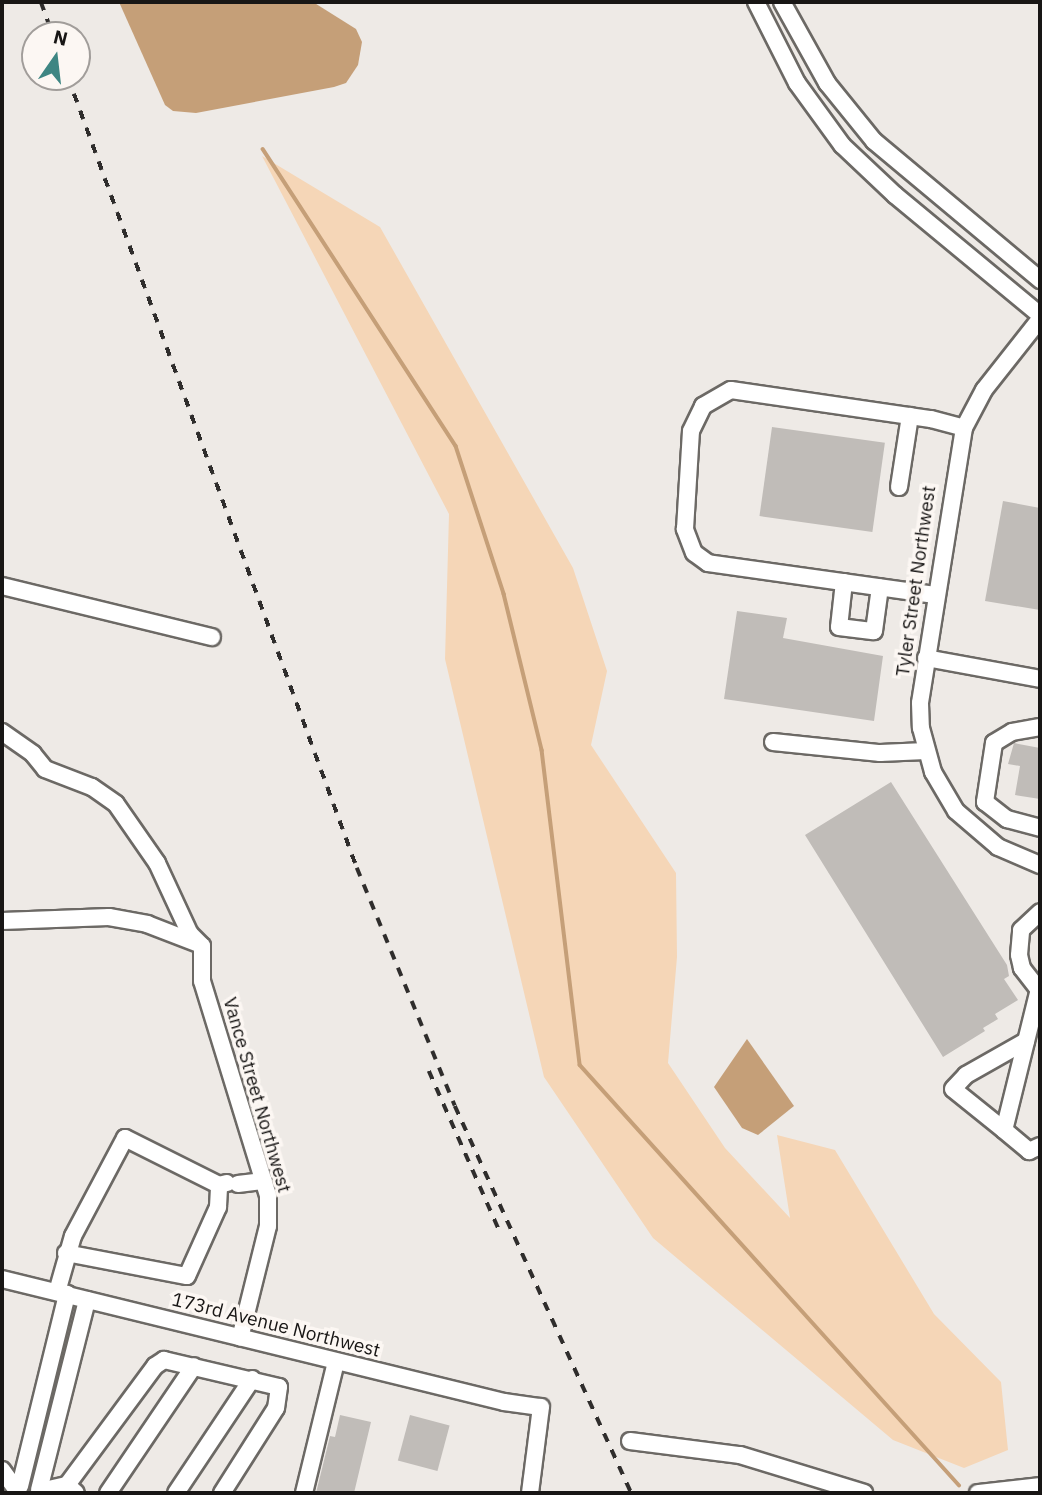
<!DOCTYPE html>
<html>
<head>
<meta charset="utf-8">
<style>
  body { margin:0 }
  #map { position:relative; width:1042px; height:1495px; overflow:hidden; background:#eeeae6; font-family:"IBM Plex Sans",sans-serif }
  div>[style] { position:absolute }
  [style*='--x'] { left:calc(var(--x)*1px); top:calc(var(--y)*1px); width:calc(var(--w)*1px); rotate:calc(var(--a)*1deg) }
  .green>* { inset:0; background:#f5d6b7 }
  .water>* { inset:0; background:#c59f78 }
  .stream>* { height:3.5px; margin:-1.75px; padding:0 1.75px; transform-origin:1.75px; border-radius:1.75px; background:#c59f78 }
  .building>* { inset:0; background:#c0bcb8; transform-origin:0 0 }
  .roads { filter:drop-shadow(2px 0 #6c6965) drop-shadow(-2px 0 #6c6965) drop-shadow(0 2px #6c6965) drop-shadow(0 -2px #6c6965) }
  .minor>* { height:16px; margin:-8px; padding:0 8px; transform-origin:8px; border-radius:8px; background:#fff }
  .rail>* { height:3.5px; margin-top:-1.75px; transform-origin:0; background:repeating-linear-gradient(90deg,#2f2d2c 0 9px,transparent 0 18px) }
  span { translate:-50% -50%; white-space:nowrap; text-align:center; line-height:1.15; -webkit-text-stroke:7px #fcf7f3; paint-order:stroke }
  .street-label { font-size:19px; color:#181615 }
  .frame { position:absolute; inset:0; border:4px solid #181615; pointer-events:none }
  .north { position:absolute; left:21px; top:21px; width:70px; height:70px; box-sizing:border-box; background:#fcf7f3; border:2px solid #a19d9a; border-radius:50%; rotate:14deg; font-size:19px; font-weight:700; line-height:28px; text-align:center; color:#181615 }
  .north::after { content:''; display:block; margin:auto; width:24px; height:32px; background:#3e8683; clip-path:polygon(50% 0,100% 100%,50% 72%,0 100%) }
</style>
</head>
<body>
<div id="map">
  <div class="green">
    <div style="clip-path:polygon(262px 156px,380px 227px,573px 568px,607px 671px,591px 745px,676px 873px,677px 957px,668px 1063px,725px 1148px,790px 1218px,777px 1135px,835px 1150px,934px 1314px,1001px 1382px,1008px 1450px,964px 1468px,893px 1440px,653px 1238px,544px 1077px,445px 659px,449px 514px)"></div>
  </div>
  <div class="water">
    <div style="clip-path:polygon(119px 2px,313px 2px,356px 29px,362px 42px,358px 65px,346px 83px,334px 87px,196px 113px,173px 111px,165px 105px)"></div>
    <div style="clip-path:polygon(747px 1039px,794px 1106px,758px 1135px,742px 1128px,714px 1087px)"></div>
  </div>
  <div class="stream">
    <div style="--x:263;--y:149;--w:354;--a:57"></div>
    <div style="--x:456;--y:446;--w:156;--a:72"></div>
    <div style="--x:504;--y:594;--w:161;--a:76.3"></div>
    <div style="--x:542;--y:750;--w:317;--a:83.1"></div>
    <div style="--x:580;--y:1065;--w:566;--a:47.94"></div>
  </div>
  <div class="building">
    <div style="left:772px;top:427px;width:114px;height:90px;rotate:8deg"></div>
    <div style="clip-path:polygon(1003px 501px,1040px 508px,1040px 610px,985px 601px)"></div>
    <div style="clip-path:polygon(737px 611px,787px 618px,783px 638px,883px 656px,874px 721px,724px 699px)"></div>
    <div style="clip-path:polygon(1014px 743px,1040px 748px,1040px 799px,1015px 795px,1020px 766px,1008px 764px)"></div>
    <div style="clip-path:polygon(891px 782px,1007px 965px,1009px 976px,1004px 979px,1018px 1000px,995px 1014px,998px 1019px,983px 1028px,985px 1031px,943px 1057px,805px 835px)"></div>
    <div style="clip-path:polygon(340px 1415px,371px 1422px,354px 1493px,316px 1493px,330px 1436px,335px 1437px)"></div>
    <div style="left:410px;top:1415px;width:41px;height:47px;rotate:15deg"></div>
  </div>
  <div class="roads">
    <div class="minor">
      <div style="--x:756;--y:2;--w:91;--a:63.2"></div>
      <div style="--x:797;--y:83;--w:77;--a:54"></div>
      <div style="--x:842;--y:145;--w:73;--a:43.3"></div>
      <div style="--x:895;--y:195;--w:188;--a:39.6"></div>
      <div style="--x:782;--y:2;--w:93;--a:60.9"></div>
      <div style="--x:827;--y:83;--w:75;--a:51"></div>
      <div style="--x:874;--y:141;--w:217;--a:39.9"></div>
      <div style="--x:1040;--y:319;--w:90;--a:128.3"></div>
      <div style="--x:984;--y:390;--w:43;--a:117.8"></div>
      <div style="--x:964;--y:428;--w:278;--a:99.1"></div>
      <div style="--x:920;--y:703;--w:25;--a:88"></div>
      <div style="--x:921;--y:728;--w:46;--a:74.7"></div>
      <div style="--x:933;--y:772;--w:45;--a:59.5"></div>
      <div style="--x:956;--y:811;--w:55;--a:40.6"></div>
      <div style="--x:998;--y:847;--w:46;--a:23.2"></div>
      <div style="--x:899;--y:487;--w:72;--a:-81.2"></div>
      <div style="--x:844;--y:582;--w:45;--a:96.3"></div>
      <div style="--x:839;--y:627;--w:35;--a:7"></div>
      <div style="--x:874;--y:631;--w:44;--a:-82.2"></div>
      <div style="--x:2;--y:586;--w:216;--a:13.7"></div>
      <div style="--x:935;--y:595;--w:229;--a:-172"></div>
      <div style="--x:708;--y:563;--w:17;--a:-144"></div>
      <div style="--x:694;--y:553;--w:26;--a:-111"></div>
      <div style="--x:685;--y:529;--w:98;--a:-86.5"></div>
      <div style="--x:691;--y:431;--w:28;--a:-64"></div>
      <div style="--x:703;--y:406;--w:32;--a:-30"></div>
      <div style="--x:731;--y:390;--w:202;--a:8.3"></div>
      <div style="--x:931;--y:419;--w:34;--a:15"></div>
      <div style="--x:926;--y:658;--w:116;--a:10.4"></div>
      <div style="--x:1040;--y:727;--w:28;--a:170"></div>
      <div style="--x:1012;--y:732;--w:21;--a:149"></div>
      <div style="--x:994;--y:743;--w:60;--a:98.7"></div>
      <div style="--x:985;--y:802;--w:28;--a:38"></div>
      <div style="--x:1007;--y:819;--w:34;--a:15"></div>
      <div style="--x:2;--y:732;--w:38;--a:35"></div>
      <div style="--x:33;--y:754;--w:19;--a:51"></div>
      <div style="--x:45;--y:769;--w:50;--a:21"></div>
      <div style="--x:92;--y:787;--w:29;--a:35"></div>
      <div style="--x:116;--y:804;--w:72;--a:55.2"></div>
      <div style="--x:157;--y:863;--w:78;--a:65.1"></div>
      <div style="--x:190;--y:934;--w:17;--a:45"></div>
      <div style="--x:773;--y:742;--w:108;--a:5.9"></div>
      <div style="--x:880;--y:753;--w:46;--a:-2.5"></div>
      <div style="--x:2;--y:921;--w:107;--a:-2.1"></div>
      <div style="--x:109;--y:917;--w:39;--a:10"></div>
      <div style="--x:147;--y:924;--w:53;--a:21.2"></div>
      <div style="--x:202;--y:946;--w:35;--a:90"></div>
      <div style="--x:202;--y:981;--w:224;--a:72.9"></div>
      <div style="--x:268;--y:1195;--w:31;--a:90"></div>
      <div style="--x:268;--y:1226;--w:115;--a:104"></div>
      <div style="--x:1040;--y:985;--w:149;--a:103.9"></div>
      <div style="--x:1004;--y:1130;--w:33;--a:40"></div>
      <div style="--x:1029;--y:1151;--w:12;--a:-24"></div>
      <div style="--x:1039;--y:990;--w:28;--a:-128"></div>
      <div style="--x:1022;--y:968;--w:13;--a:-103"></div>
      <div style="--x:1019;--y:955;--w:25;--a:-85"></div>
      <div style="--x:1021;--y:930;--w:26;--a:-43"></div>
      <div style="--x:1004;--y:1130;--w:65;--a:-141.2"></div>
      <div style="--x:953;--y:1089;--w:19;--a:-47"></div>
      <div style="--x:966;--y:1075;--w:69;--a:-29.5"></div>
      <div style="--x:238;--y:1184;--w:26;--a:-7"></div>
      <div style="--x:66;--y:1253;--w:123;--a:10.8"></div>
      <div style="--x:187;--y:1276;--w:76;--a:-65.8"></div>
      <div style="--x:218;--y:1207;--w:22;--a:-87"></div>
      <div style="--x:2;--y:1279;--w:517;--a:13.77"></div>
      <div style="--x:504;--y:1402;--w:37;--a:8"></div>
      <div style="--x:541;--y:1407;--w:87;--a:97.3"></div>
      <div style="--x:57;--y:1292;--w:58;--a:-74.1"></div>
      <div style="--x:73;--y:1236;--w:111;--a:-62"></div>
      <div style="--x:125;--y:1138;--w:105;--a:26.6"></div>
      <div style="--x:219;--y:1185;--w:8;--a:-14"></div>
      <div style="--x:630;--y:1441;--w:111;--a:7.3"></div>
      <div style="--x:740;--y:1455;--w:130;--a:17"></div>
      <div style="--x:2;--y:1470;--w:24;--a:54"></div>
      <div style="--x:67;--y:1485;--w:148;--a:-53.5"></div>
      <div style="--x:155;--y:1366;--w:11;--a:-34"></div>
      <div style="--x:164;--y:1360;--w:118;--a:13.2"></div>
      <div style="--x:279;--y:1387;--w:21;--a:98"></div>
      <div style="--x:276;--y:1408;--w:101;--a:122.4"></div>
      <div style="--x:20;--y:1486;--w:198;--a:-76.2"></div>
      <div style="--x:39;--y:1490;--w:196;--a:-75.8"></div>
      <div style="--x:40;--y:1491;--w:28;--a:-13"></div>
      <div style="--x:67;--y:1485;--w:12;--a:42"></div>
      <div style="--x:108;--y:1493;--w:153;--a:-55.9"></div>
      <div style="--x:176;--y:1493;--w:137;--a:-56.3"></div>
      <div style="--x:304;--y:1493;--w:135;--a:-76.3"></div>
      <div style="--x:978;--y:1493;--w:62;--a:-6.4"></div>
    </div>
  </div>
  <div class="rail">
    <div style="--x:41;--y:2;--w:35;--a:70"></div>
    <div style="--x:68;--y:77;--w:842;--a:69.93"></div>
    <div style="--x:357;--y:868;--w:257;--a:67.6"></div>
    <div style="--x:455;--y:1106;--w:425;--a:65.5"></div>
    <div style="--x:429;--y:1071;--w:178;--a:66.2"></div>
  </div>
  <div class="street-label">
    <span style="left:916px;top:581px;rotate:-82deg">Tyler Street Northwest</span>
    <span style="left:257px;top:1095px;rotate:74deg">Vance Street Northwest</span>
    <span style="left:276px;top:1325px;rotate:14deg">173rd Avenue Northwest</span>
  </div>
  <div class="frame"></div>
  <div class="north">N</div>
</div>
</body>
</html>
